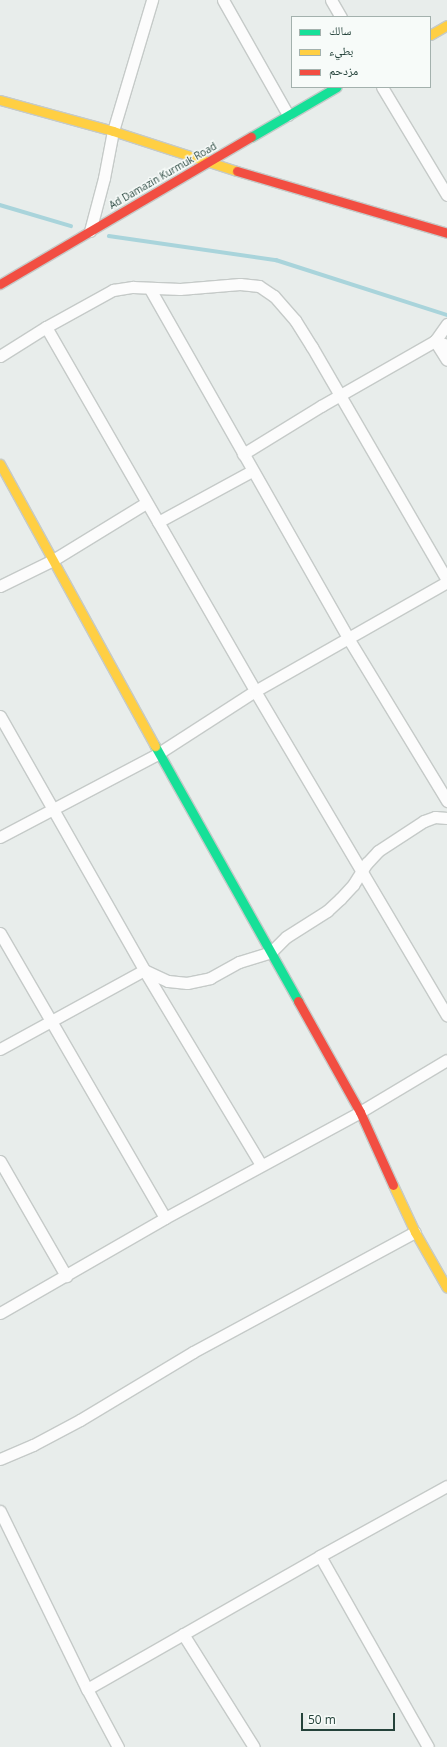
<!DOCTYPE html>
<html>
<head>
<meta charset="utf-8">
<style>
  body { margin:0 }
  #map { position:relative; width:447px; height:1747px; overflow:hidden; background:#e8edeb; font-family:"Open Sans","Noto Naskh Arabic",sans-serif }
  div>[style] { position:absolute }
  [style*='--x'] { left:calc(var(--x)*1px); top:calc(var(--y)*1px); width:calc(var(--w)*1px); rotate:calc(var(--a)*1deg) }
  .stream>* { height:3.5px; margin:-1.75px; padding:0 1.75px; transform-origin:1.75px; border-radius:1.75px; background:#a9d4db }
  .roads { filter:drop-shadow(1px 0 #c5cac8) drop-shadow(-1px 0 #c5cac8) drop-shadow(0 1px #c5cac8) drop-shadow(0 -1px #c5cac8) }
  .street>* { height:11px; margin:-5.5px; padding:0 5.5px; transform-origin:5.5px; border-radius:5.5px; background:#fcfcfc }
  .fast>* { height:9px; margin:-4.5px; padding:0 4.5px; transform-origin:4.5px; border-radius:4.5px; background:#16e098 }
  .slow>* { height:9px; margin:-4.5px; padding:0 4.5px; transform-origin:4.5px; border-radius:4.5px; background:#ffcf43 }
  .jam>* { height:9px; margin:-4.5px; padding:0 4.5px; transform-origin:4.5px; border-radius:4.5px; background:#f24e42 }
  span { translate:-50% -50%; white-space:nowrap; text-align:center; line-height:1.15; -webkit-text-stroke:3px #f7fbf9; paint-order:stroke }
  .street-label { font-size:10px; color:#24423a }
  .legend { position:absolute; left:291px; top:16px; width:140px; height:72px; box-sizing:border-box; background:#f7fbf9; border:1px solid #a3b1ad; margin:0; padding:5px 7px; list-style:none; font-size:12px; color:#24423a }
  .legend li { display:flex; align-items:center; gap:8px; height:20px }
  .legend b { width:20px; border:1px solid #a3b1ad }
  .scale { position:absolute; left:301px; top:1713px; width:94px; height:18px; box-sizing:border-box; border:2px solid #24423a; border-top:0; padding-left:5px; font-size:12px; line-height:14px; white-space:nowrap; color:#24423a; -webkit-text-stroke:3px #f7fbf9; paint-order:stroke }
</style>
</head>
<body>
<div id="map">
  <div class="stream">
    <div style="--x:0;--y:205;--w:74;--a:16.5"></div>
    <div style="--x:109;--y:236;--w:169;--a:8.2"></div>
    <div style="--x:276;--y:260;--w:180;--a:17.8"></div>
  </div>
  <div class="roads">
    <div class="street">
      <div style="--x:223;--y:0;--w:132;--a:60.5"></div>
      <div style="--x:331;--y:0;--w:20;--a:60"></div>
      <div style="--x:382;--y:87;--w:126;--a:59"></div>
      <div style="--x:90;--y:231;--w:55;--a:-75.2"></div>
      <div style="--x:104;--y:178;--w:48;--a:-79.2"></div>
      <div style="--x:113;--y:131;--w:137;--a:-73.4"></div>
      <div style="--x:150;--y:289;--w:401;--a:60.4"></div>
      <div style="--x:348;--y:638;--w:191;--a:58.7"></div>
      <div style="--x:46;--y:327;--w:420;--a:60.1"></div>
      <div style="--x:255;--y:691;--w:377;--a:59.4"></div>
      <div style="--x:447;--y:345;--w:13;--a:-162"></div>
      <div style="--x:435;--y:341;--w:22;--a:58"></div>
      <div style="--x:0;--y:356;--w:54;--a:-32.2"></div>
      <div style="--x:46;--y:327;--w:77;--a:-28.9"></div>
      <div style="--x:113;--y:290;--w:20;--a:-9"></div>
      <div style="--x:133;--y:287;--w:47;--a:2.4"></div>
      <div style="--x:180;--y:289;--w:60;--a:-4.8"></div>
      <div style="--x:240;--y:284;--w:19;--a:6"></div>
      <div style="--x:259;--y:286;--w:18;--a:34"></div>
      <div style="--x:274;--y:296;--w:32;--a:49"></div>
      <div style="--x:295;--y:320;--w:32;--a:58"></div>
      <div style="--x:312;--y:347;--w:269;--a:59.9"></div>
      <div style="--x:243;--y:454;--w:92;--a:-31.6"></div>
      <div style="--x:321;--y:406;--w:131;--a:-29.7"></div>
      <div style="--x:435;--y:341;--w:21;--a:-55"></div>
      <div style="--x:158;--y:522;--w:107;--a:-28.5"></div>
      <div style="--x:0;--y:586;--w:59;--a:-26.1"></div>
      <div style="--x:53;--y:560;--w:109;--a:-31.5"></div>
      <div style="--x:0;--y:716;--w:292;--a:60.4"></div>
      <div style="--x:144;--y:970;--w:227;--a:59"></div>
      <div style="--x:0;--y:837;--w:180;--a:-27.8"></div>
      <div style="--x:159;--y:753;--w:114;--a:-32.9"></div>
      <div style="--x:255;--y:691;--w:221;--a:-29.6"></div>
      <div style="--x:0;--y:933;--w:329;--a:59.9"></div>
      <div style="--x:0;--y:1049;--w:164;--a:-28.7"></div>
      <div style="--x:144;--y:970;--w:26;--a:25"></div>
      <div style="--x:168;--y:981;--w:19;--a:6"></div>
      <div style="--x:187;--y:983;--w:24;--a:-12"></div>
      <div style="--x:210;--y:978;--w:33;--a:-29"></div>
      <div style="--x:239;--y:962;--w:34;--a:-17"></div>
      <div style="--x:271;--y:952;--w:21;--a:-45"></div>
      <div style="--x:286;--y:937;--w:49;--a:-32.4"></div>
      <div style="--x:327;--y:911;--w:18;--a:-43"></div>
      <div style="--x:340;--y:899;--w:19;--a:-47"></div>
      <div style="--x:353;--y:885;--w:26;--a:-58"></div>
      <div style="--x:367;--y:863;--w:16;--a:-47"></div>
      <div style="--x:378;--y:851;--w:55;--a:-33.1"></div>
      <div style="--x:424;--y:821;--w:12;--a:-20"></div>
      <div style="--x:435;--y:817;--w:12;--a:5"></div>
      <div style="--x:0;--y:1161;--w:133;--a:60.1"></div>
      <div style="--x:0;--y:1313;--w:190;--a:-29.9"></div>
      <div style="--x:165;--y:1218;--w:222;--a:-28.5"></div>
      <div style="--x:360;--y:1112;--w:101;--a:-30.9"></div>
      <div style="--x:0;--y:1459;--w:36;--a:-23"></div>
      <div style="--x:33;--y:1445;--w:53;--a:-28"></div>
      <div style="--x:80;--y:1420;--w:132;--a:-31"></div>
      <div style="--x:193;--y:1352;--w:252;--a:-28.4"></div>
      <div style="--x:0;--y:1511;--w:198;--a:64"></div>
      <div style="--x:87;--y:1689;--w:66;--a:61.9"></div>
      <div style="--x:320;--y:1556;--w:219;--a:60.5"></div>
      <div style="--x:183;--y:1634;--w:133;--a:57.9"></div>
      <div style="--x:87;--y:1689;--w:268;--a:-29.7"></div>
      <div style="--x:320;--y:1556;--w:145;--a:-28.9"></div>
    </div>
    <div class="fast">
      <div style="--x:251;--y:137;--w:99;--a:-30.2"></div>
      <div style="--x:155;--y:746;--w:292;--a:60.7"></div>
    </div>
    <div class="slow">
      <div style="--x:430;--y:35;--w:20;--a:-30"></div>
      <div style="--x:0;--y:100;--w:117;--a:15.3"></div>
      <div style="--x:113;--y:131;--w:130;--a:17.9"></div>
      <div style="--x:0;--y:464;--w:322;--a:61.2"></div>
      <div style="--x:393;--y:1185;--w:52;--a:64.9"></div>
      <div style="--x:415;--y:1232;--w:64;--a:60.3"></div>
    </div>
    <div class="jam">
      <div style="--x:237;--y:171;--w:219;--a:16.4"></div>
      <div style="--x:0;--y:284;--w:291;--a:-30.4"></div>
      <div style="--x:298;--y:1001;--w:127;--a:60.8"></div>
      <div style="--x:360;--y:1112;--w:80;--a:65.7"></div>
    </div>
  </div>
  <div class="street-label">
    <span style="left:163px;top:176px;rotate:-30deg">Ad Damazin Kurmuk Road</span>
  </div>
  <ul class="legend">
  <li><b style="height:5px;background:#16e098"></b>سالك</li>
  <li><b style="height:5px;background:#ffcf43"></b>بطيء</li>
  <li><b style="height:5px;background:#f24e42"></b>مزدحم</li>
  </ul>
  <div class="scale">50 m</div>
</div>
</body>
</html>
